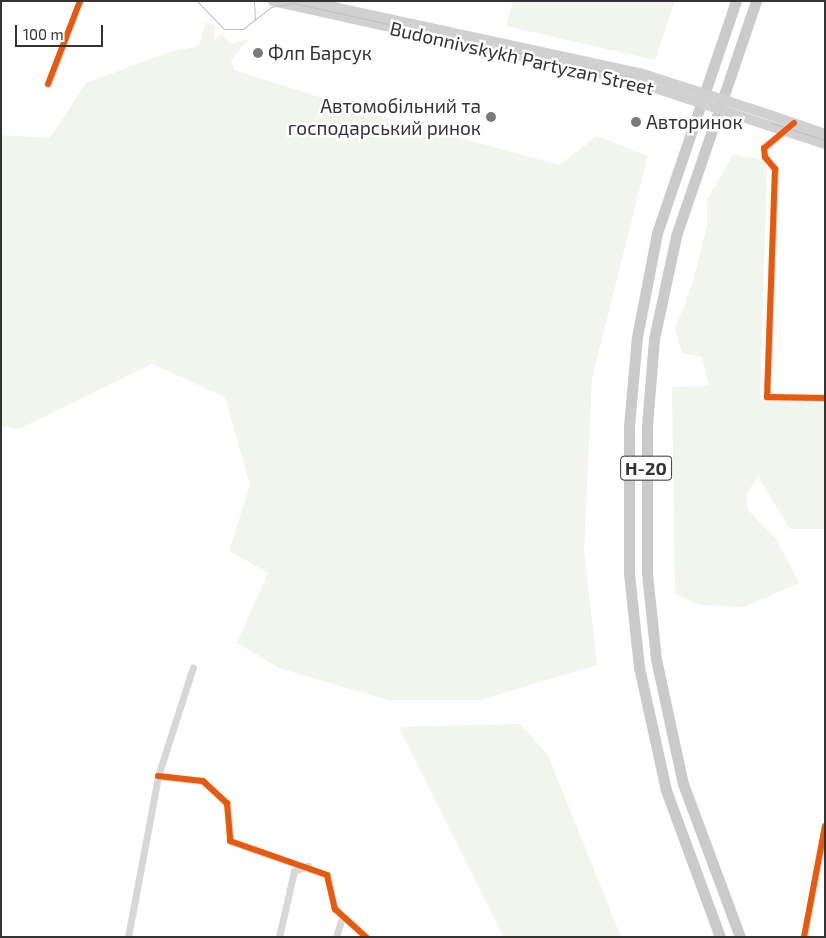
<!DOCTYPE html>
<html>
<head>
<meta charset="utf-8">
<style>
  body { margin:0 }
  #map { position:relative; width:826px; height:938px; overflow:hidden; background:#fff; font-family:"Exo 2",sans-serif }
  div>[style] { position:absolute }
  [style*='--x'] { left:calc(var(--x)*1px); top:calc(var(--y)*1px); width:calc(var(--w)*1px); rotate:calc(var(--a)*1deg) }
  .green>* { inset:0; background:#f1f5ed }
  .minor>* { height:7px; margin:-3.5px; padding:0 3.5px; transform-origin:3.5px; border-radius:3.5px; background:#d7d7d7 }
  .secondary>* { height:10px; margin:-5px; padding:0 5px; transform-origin:5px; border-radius:5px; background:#d0d0d0 }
  .primary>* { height:11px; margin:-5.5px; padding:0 5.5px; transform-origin:5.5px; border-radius:5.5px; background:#cacaca }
  .tram>* { height:1px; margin:-0.5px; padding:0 0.5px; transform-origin:0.5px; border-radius:0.5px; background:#bebebe }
  .secondary-bridge>* { height:10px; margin:-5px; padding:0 5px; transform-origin:5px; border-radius:5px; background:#d0d0d0 }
  .cycleway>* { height:6px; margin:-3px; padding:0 3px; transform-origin:3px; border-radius:3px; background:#e8590c }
  .dots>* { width:14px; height:14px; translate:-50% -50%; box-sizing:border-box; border:2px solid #fff; border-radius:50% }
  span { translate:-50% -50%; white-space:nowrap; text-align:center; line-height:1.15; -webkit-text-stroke:5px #fff; paint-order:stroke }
  .shield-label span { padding:1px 4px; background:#fff; border:1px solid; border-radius:4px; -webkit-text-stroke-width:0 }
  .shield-label { font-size:18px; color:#333; font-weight:700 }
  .poi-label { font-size:19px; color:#333 }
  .left { translate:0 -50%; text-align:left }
  .right { translate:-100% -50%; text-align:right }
  .street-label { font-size:19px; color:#333 }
  .frame { position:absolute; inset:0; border:2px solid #333; pointer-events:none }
  .scale { position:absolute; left:15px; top:25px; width:88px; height:22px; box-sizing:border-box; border:2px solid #333; border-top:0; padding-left:6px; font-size:15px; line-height:18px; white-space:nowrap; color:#333; -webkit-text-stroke:4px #fff; paint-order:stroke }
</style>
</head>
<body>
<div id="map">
  <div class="green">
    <div style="clip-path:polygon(513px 1px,675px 1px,655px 60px,506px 26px)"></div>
    <div style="clip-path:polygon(206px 22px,215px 26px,214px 41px,222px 33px,230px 44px,249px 39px,231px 60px,234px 70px,376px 115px,559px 165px,597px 136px,648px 156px,592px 378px,584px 551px,597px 665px,480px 700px,388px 700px,279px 668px,237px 643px,268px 573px,229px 551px,250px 485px,225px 397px,152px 364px,19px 429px,1px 426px,1px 135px,50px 138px,86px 83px,172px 51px,198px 47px)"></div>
    <div style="clip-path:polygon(733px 155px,765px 160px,767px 170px,760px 399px,825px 404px,825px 529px,790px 529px,758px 476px,746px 495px,748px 510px,776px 539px,799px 583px,744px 607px,699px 605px,675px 594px,672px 387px,709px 386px,702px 357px,682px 353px,675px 329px,693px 282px,707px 226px,707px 200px)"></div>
    <div style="clip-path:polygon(520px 724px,548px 755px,621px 937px,504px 937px,399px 727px)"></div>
  </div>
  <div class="minor">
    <div style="--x:48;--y:84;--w:89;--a:-68.9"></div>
    <div style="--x:788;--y:128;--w:31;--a:140"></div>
    <div style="--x:764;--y:148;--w:9;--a:84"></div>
    <div style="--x:765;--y:157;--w:16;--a:50"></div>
    <div style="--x:775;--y:169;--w:228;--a:92"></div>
    <div style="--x:767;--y:397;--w:58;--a:1"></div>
    <div style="--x:158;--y:776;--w:45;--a:6.3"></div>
    <div style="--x:203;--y:781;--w:33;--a:43"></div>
    <div style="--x:227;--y:803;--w:38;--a:85"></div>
    <div style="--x:230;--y:841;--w:103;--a:19.3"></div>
    <div style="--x:327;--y:875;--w:35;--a:77"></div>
    <div style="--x:335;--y:909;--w:42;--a:42.1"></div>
    <div style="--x:128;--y:937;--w:164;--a:-79.4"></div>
    <div style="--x:158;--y:776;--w:114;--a:-72.2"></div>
    <div style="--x:279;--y:937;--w:68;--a:-77.2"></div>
    <div style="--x:294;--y:871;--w:15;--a:-20"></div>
    <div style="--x:336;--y:937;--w:21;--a:-73"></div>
    <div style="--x:804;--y:937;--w:113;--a:-79.3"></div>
  </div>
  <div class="secondary">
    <div style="--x:273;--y:1;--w:373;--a:12.5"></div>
    <div style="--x:306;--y:1;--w:342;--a:12.2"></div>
    <div style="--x:770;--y:115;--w:58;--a:19.1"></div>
    <div style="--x:767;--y:125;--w:61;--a:18.1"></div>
  </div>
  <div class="primary">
    <div style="--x:720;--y:937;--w:157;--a:-110.2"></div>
    <div style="--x:666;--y:790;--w:126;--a:-102.4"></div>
    <div style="--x:639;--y:667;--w:95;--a:-96.1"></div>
    <div style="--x:629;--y:573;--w:147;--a:-90"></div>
    <div style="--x:629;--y:426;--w:89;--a:-84.9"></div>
    <div style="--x:637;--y:337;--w:106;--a:-79.1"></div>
    <div style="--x:657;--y:233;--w:245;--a:-71.2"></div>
    <div style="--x:740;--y:937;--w:163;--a:-110.4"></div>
    <div style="--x:683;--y:784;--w:128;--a:-102.2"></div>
    <div style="--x:656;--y:659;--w:86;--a:-96"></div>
    <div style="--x:647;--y:573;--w:147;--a:-90"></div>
    <div style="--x:647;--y:426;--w:87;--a:-85.4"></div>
    <div style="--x:654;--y:339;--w:105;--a:-77.9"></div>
    <div style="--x:676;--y:236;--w:248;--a:-71.2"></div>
  </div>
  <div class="tram">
    <div style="--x:197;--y:1;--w:39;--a:46"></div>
    <div style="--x:224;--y:29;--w:19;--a:0"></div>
    <div style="--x:243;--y:29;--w:36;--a:-38"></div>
    <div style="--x:271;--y:7;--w:22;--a:-10"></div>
    <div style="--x:293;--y:3;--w:353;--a:12.4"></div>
    <div style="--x:638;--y:79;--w:197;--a:18.1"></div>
    <div style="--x:254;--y:1;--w:19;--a:87"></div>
  </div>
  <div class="secondary-bridge">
    <div style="--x:640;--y:73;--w:137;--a:17.9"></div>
    <div style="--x:637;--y:82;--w:137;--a:18.3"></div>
  </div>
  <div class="cycleway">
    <div style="--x:48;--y:84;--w:89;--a:-68.9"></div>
    <div style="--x:794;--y:123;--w:39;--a:140"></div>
    <div style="--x:764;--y:148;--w:9;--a:84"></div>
    <div style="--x:765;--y:157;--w:16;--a:50"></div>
    <div style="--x:775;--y:169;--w:228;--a:92"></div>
    <div style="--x:767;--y:397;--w:58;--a:1"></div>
    <div style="--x:158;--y:776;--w:45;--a:6.3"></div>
    <div style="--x:203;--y:781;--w:33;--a:43"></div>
    <div style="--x:227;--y:803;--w:38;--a:85"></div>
    <div style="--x:230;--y:841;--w:103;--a:19.3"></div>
    <div style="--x:327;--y:875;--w:35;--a:77"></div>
    <div style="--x:335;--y:909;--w:42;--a:42.1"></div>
    <div style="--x:804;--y:937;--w:113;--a:-79.3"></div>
  </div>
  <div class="dots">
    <div style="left:258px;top:53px;background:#7a7a7a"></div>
    <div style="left:491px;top:117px;background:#7a7a7a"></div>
    <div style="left:636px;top:122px;background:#7a7a7a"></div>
  </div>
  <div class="shield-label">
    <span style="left:646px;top:468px">Н-20</span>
  </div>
  <div class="poi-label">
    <span class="left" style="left:268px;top:53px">Флп Барсук</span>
    <span class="right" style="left:481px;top:117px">Автомобільний та<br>господарський ринок</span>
    <span class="left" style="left:646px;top:122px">Авторинок</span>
  </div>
  <div class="street-label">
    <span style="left:522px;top:58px;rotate:13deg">Budonnivskykh Partyzan Street</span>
  </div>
  <div class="frame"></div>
  <div class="scale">100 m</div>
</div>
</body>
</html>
